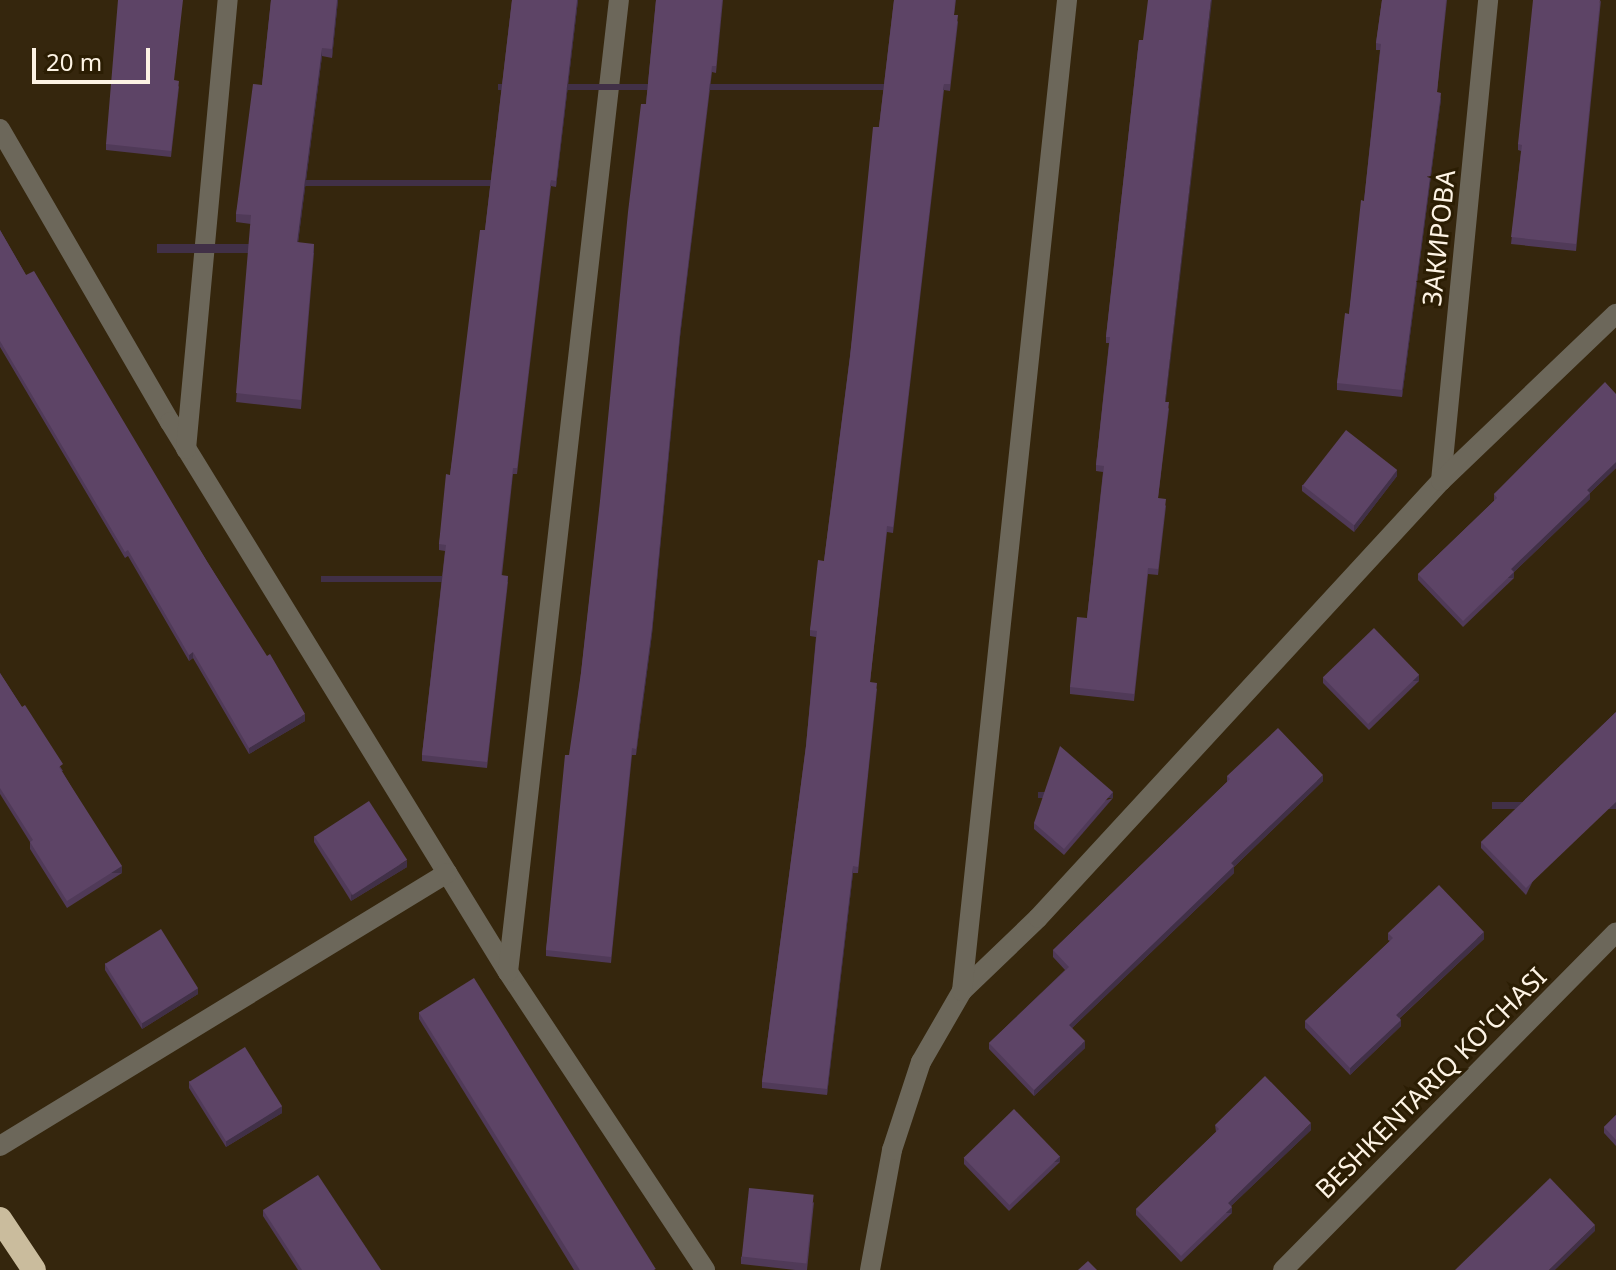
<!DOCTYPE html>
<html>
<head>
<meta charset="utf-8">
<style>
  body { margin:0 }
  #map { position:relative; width:1616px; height:1270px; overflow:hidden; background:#35260d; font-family:"Noto Sans",sans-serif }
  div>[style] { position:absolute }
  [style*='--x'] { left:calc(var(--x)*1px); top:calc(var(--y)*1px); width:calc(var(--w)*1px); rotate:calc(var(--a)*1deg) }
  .minor>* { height:20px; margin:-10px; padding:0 10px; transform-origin:10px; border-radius:10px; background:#6c675a }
  .highway>* { height:24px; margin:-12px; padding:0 12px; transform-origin:12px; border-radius:12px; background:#cabc9d }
  .wall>* { inset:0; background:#503a58 }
  .shaded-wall>* { inset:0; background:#413047; transform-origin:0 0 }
  .building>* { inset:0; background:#5d4466; transform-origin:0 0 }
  span { translate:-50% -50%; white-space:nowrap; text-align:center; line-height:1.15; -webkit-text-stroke:6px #2b1d03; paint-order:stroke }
  .street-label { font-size:26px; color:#fdf3e4 }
  .scale { position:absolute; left:32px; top:48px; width:118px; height:36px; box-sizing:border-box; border:4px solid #fdf3e4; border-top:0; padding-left:10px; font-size:24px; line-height:28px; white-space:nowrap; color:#fdf3e4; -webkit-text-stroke:6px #2b1d03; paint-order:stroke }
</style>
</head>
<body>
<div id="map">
  <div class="minor">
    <div style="--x:0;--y:129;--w:339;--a:59.9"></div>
    <div style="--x:170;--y:422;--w:646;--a:58.43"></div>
    <div style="--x:508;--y:972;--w:357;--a:56.5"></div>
    <div style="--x:186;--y:449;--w:451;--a:-84.7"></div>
    <div style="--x:1441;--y:481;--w:483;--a:-84.4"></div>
    <div style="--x:508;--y:972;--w:978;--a:-83.49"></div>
    <div style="--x:962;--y:991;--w:105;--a:-43.8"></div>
    <div style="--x:1038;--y:918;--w:594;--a:-47.32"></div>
    <div style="--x:1441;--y:481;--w:242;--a:-43.7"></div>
    <div style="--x:0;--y:1146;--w:524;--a:-31.41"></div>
    <div style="--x:870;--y:1270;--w:122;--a:-79.6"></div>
    <div style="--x:892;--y:1150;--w:93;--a:-71.8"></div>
    <div style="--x:921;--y:1062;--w:82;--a:-60"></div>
    <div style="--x:962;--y:991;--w:997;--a:-83.95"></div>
    <div style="--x:1283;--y:1270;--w:474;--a:-45.4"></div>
  </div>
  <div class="highway">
    <div style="--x:0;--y:1219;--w:61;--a:56.3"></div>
  </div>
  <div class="wall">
    <div style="clip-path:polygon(271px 0,338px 0,332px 58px,322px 56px,298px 242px,314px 253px,301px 409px,236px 402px,251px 224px,236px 222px,236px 214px,262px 85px)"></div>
    <div style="clip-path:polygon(512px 0,578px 0,556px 187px,551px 186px,517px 474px,513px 474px,502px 575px,508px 582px,487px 768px,422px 761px,422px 755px,445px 551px,439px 550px,439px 544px,450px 475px,485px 230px)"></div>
    <div style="clip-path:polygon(656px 0,723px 0,716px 73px,712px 72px,680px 337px,652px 634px,636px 755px,632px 755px,611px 963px,546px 956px,546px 950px,581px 673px,646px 104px)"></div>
    <div style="clip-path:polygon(894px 0,956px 0,954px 15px,958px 22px,950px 91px,944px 90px,893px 533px,887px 532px,870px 682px,877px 689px,858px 873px,853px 873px,827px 1095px,762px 1088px,762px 1082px,806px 746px,816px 637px,810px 636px,810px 630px,824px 561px,879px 127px)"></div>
    <div style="clip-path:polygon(1382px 0,1447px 0,1437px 92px,1441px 99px,1402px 397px,1337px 390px,1337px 383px,1349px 314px,1364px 201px,1380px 50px,1376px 50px,1376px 43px)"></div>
    <div style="clip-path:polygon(1601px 0,1576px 251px,1511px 244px,1521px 151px,1518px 150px,1518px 144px)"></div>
    <div style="clip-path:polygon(1139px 40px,1165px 402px,1169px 409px,1158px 498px,1166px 506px,1158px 575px,1148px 574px,1134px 701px,1070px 694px,1070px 687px,1087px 618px,1103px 472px,1096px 471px,1096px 465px,1109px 343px,1106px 343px,1106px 337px)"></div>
    <div style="clip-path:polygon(175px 81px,179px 87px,171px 157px,106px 150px,106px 144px)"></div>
    <div style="clip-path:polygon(0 230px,26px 275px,208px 563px,305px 721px,249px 754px,193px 658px,189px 661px,128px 556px,125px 558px,0 347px)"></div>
    <div style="clip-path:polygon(1616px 394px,1616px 468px,1590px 493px,1590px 499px,1514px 572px,1514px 578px,1463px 627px,1418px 580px,1418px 574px,1494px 501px,1494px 494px)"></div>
    <div style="clip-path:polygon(1397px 476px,1354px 532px,1302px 491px,1302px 485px)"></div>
    <div style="clip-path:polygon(0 673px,63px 771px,62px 771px,122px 873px,67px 908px,30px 849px,30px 842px,0 794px)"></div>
    <div style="clip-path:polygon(1323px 677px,1419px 681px,1369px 730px,1323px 683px)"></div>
    <div style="clip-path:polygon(1616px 712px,1526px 895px,1481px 848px,1481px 842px)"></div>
    <div style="clip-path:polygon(1227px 776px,1323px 781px,1234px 867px,1234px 873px,1072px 1028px,1085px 1048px,1034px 1096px,989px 1049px,989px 1043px,1065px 970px,1053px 957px,1053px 950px,1227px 782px)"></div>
    <div style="clip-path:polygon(1113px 798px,1064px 855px,1034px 829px,1034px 823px)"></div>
    <div style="clip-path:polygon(314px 836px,407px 867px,351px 901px,314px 842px)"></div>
    <div style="clip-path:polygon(1388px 933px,1484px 939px,1400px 1018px,1401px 1026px,1350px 1075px,1305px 1028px,1305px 1021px,1390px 941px,1388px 940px)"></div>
    <div style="clip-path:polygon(105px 963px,198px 994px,142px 1029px,105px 970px)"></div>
    <div style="clip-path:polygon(419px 1012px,654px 1270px,574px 1270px,419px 1019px)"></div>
    <div style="clip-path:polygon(189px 1081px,282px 1113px,226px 1147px,189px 1088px)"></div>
    <div style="clip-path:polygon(1616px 1115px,1616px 1146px,1604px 1133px,1604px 1127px)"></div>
    <div style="clip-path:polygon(1215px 1125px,1311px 1130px,1231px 1206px,1232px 1213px,1181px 1262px,1136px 1215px,1136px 1209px,1216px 1132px)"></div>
    <div style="clip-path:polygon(964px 1158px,1060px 1162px,1009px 1211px,964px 1164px)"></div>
    <div style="clip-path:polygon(814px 1202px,807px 1270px,795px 1270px,741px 1264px,741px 1257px)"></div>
    <div style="clip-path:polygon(263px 1210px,381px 1270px,298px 1270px,263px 1216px)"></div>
  </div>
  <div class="shaded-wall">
    <div style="clip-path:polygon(337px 0,338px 0,332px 58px,332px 49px)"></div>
    <div style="clip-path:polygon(577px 0,578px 0,556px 187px,556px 181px)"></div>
    <div style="clip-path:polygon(1211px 0,1212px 0,1165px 408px,1165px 402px)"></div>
    <div style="clip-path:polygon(322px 48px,322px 56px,297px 251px,297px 242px)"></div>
    <div style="clip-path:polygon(712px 66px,680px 337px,652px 634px,636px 755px,680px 331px)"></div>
    <div style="left:944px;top:84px;width:6px;height:446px;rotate:90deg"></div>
    <div style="clip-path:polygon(1441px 93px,1441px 99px,1402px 397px,1402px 390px)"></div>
    <div style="left:551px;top:180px;width:6px;height:290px;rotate:90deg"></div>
    <div style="left:314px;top:244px;width:9px;height:157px;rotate:90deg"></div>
    <div style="clip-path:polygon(1616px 462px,1616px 468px,1590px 493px,1590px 499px,1511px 575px,1511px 569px,1587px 490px)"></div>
    <div style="clip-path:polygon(1397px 470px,1397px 476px,1354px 532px,1354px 525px)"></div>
    <div style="left:1514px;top:572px;width:6px;height:71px;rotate:90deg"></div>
    <div style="left:508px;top:576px;width:6px;height:187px;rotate:90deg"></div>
    <div style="clip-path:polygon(193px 652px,193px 658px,189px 661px,189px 655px)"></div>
    <div style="left:1419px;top:675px;width:6px;height:70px;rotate:90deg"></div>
    <div style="clip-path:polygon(305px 714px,305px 721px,249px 754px,249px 748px)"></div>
    <div style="clip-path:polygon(1323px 775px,1323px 781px,1234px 867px,1234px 873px,1069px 1031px,1069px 1025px,1231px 863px)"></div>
    <div style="left:1113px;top:792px;width:6px;height:75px;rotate:90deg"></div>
    <div style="left:1616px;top:802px;width:7px;height:124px;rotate:90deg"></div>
    <div style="clip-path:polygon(407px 860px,407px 867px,351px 901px,351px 895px)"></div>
    <div style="left:122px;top:866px;width:7px;height:65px;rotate:90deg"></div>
    <div style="clip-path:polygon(853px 866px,853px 873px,827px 1095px,827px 1089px)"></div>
    <div style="clip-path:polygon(1484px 932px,1484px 939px,1396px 1021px,1396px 1015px)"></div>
    <div style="clip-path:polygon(198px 988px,198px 994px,142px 1029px,142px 1022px)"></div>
    <div style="clip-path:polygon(1401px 1020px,1401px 1026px,1350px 1075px,1350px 1068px)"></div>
    <div style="clip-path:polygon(1085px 1041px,1085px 1048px,1034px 1096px,1034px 1090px)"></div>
    <div style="clip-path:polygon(282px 1106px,282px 1113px,226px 1147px,226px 1141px)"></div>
    <div style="clip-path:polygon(1311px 1123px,1311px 1130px,1228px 1209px,1228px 1203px)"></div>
    <div style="left:1060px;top:1156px;width:6px;height:71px;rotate:90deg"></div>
    <div style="left:1232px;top:1207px;width:6px;height:71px;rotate:90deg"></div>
    <div style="clip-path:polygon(1595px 1225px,1595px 1231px,1555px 1270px,1549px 1270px)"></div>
  </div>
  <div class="building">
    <div style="clip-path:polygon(118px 0,183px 0,174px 80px,179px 81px,171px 151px,106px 144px)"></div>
    <div style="clip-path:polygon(271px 0,337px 0,332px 49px,322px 48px,297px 242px,314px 244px,301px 400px,236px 393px,251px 215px,236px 214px,253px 84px,262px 85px)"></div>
    <div style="clip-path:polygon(512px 0,577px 0,556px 181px,551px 180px,517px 468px,513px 468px,501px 575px,508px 576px,487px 762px,422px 755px,446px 545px,439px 544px,446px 474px,450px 475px,480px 230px,485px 230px)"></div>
    <div style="clip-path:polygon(656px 0,722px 0,716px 66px,712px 66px,680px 331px,652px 628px,636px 749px,632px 748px,611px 957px,546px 950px,565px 755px,569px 755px,581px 673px,600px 501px,628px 212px,641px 104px,646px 104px)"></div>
    <div style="clip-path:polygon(894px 0,955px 0,954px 15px,958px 15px,950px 84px,944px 84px,893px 527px,887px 526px,870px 682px,877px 683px,858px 867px,853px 866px,827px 1089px,762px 1082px,806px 746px,817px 631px,810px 630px,818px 560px,824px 561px,850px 357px,873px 127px,879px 127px)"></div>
    <div style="clip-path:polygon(1148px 0,1211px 0,1165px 402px,1169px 402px,1158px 498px,1166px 499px,1158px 569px,1148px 568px,1134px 694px,1070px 687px,1077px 617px,1087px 618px,1104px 466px,1096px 465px,1110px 337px,1106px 337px,1139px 40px,1143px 40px)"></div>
    <div style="clip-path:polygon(1382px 0,1446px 0,1437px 92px,1441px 93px,1402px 390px,1337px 383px,1345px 313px,1349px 314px,1361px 200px,1364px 201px,1381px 44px,1376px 43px)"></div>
    <div style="clip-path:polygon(1533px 0,1600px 0,1576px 244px,1511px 237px,1522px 145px,1518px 144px)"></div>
    <div style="clip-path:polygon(0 230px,26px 275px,34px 271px,208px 563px,267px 656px,270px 654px,305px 714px,249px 748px,193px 652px,189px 655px,128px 550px,125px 552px,0 341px)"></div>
    <div style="clip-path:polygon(1605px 382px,1616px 394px,1616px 462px,1587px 490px,1590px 493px,1511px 569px,1514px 572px,1463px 621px,1418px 574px,1497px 498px,1494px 494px)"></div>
    <div style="left:1346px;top:430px;width:65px;height:70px;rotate:38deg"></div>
    <div style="left:1374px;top:628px;width:65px;height:71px;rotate:46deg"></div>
    <div style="clip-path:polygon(0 673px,22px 707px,25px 705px,63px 764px,59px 767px,122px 866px,67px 901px,30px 842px,33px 840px,0 788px)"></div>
    <div style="clip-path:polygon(1616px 712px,1616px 802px,1526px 888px,1481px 842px)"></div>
    <div style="clip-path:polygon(1278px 728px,1323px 775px,1231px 863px,1234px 866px,1069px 1025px,1085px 1041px,1034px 1090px,989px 1043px,1069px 967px,1053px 950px,1230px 779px,1227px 776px)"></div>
    <div style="clip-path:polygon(1060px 746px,1113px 792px,1064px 849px,1034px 823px)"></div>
    <div style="left:369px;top:801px;width:70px;height:65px;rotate:57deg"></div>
    <div style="clip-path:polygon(1439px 885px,1484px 932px,1396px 1015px,1401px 1020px,1350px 1068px,1305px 1021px,1393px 938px,1388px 933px)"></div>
    <div style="left:161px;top:929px;width:70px;height:66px;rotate:58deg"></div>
    <div style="left:474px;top:978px;width:343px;height:65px;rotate:58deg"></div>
    <div style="left:245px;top:1047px;width:70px;height:66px;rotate:58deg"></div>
    <div style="clip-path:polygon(1265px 1076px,1311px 1123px,1228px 1203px,1232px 1207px,1181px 1256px,1136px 1209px,1219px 1129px,1215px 1125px)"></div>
    <div style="left:1014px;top:1109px;width:66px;height:70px;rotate:46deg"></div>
    <div style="clip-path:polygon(1616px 1115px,1616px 1140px,1604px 1127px)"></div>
    <div style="clip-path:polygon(318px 1175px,381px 1270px,302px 1270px,263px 1210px)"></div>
    <div style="clip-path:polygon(1550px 1178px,1595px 1225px,1549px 1270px,1455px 1270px)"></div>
    <div style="left:749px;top:1188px;width:65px;height:69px;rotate:6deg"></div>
    <div style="clip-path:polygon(1088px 1261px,1097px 1270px,1078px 1270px)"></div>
  </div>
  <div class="street-label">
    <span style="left:1439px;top:238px;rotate:-84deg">ЗАКИРОВА</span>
    <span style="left:1431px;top:1083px;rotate:-45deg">BESHKENTARIQ KO'CHASI</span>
  </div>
  <div class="scale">20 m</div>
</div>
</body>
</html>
